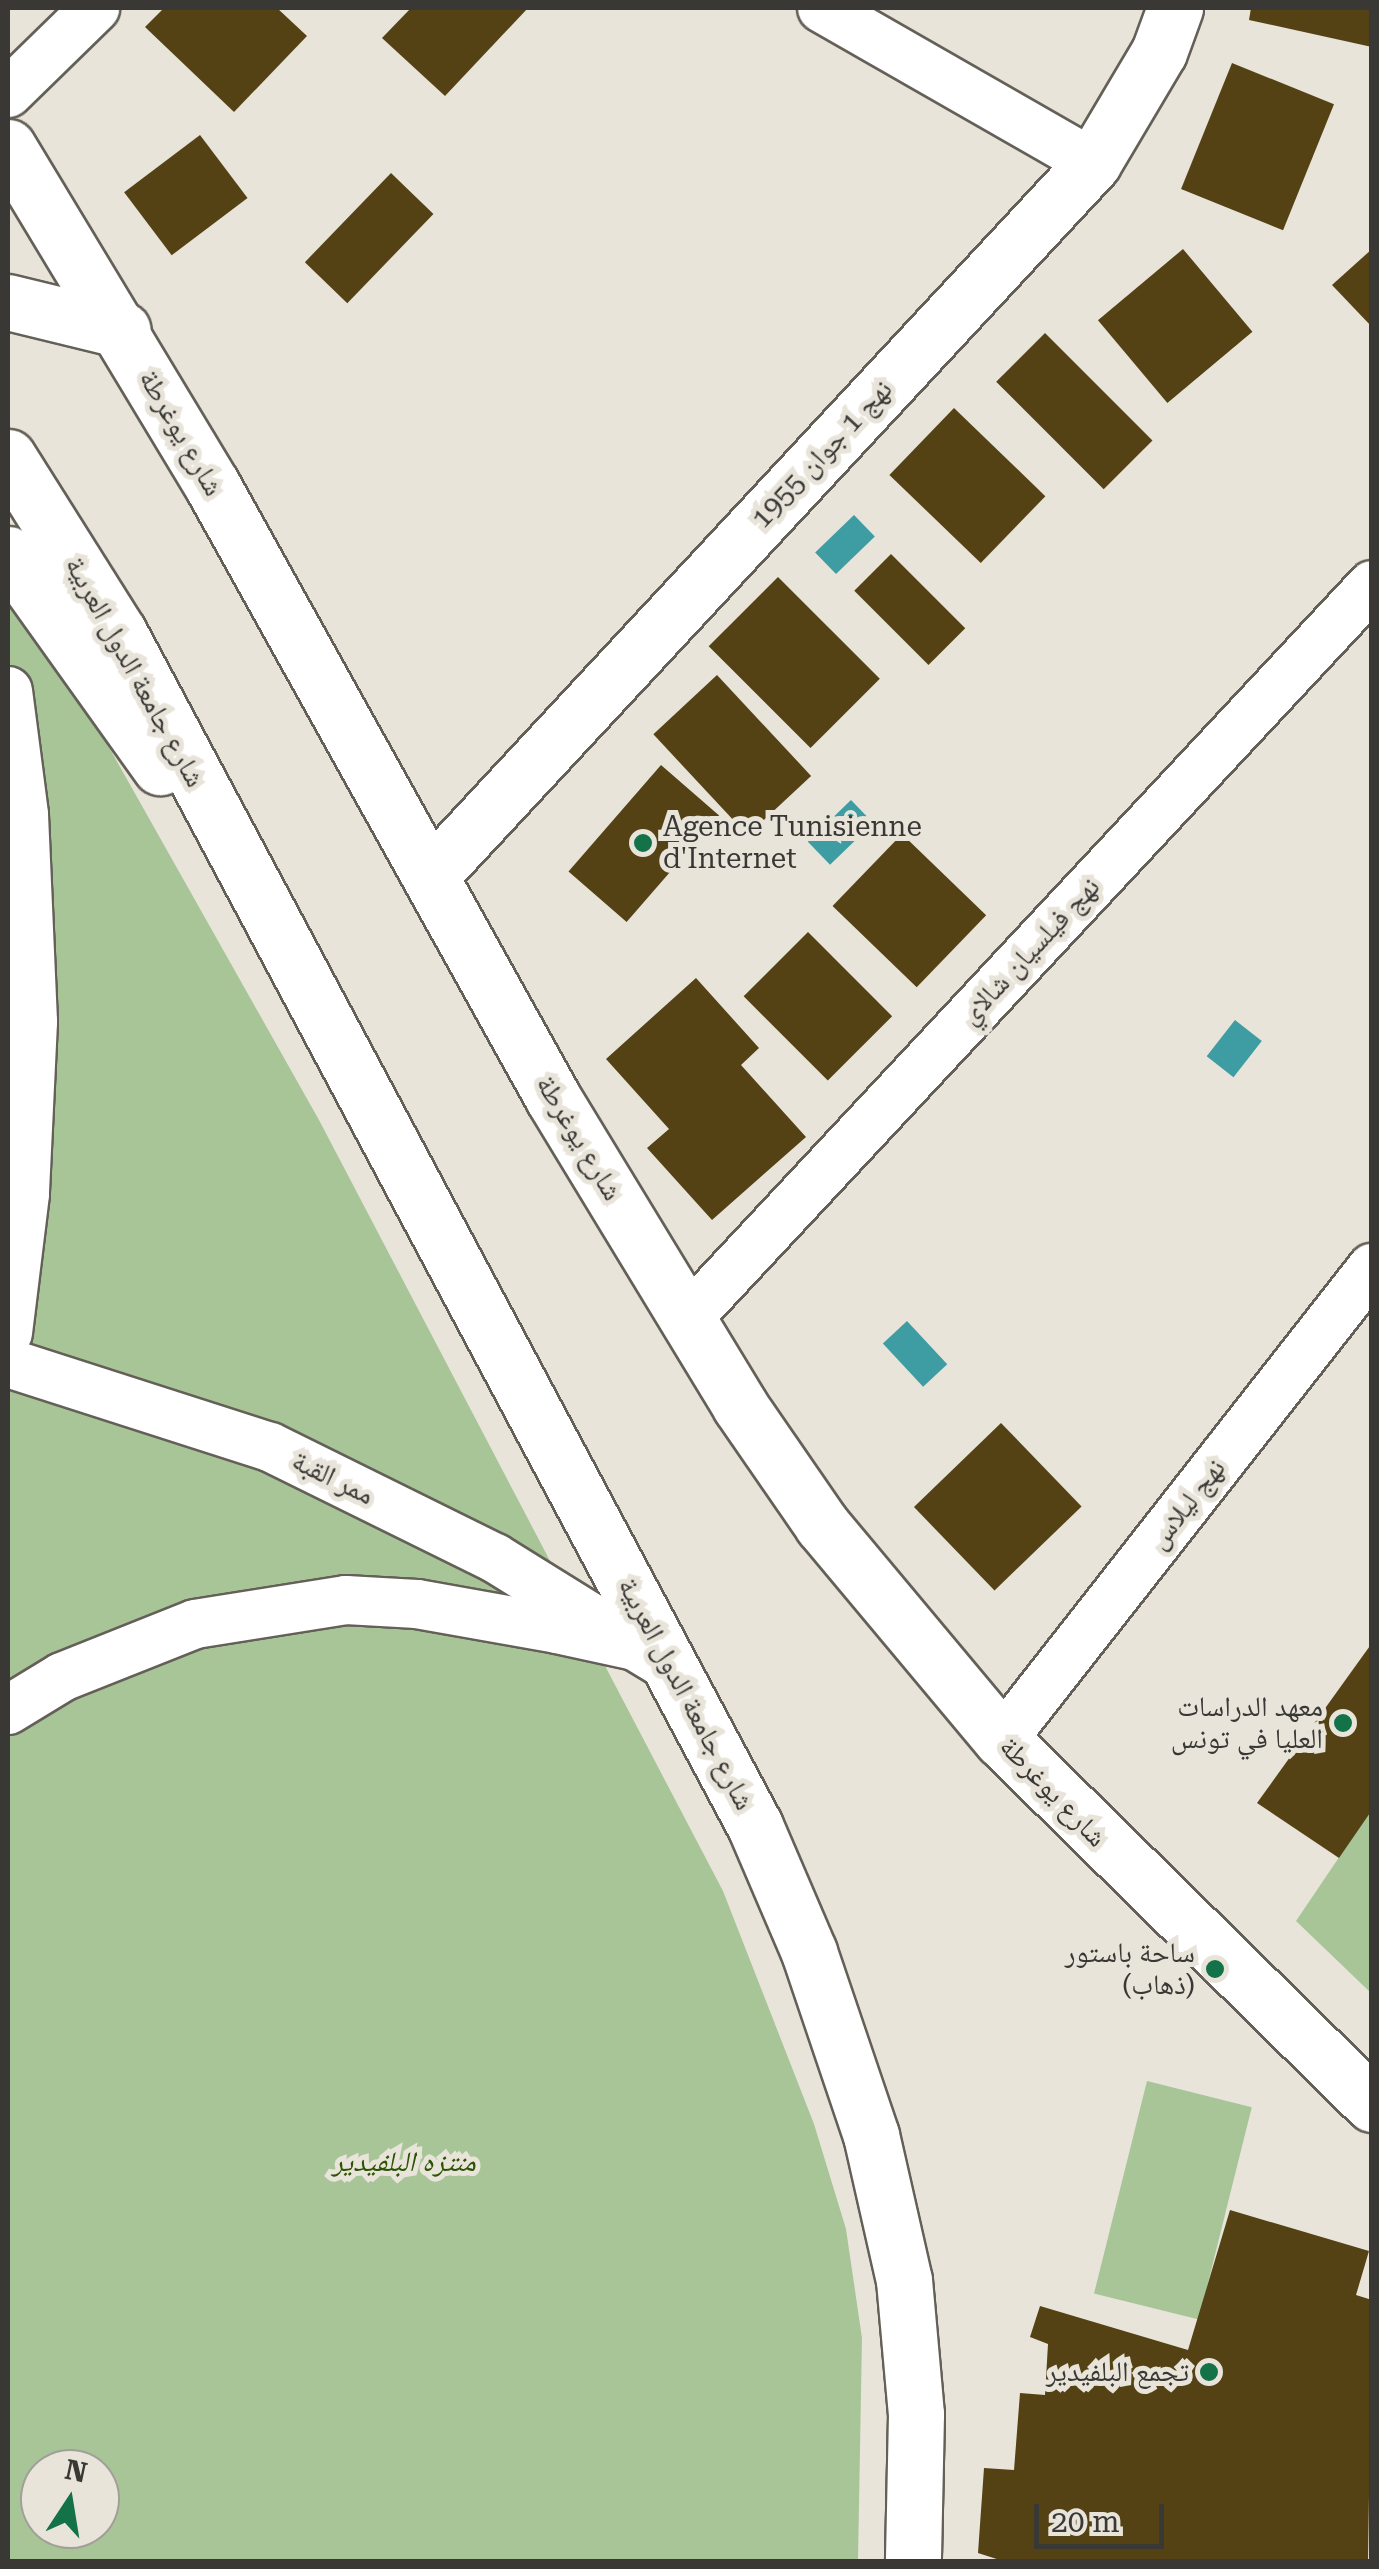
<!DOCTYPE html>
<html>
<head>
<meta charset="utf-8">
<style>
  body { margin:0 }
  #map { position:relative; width:1379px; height:2569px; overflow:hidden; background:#e8e4da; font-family:"Roboto Serif","Noto Naskh Arabic",serif }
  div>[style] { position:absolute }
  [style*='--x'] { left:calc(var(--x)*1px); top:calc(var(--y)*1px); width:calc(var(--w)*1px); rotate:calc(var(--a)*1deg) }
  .green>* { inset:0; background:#a8c598; transform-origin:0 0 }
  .water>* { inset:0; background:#3d9da3; transform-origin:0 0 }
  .building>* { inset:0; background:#544214; transform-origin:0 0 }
  .roads { filter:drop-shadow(2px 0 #646058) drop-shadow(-2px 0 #646058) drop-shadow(0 2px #646058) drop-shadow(0 -2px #646058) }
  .minor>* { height:48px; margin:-24px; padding:0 24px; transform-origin:24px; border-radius:24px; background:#fff }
  .tertiary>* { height:55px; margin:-27.5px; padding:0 27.5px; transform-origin:27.5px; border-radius:27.5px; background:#fff }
  .secondary>* { height:55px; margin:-27.5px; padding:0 27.5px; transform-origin:27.5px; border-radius:27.5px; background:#fff }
  .dots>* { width:28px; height:28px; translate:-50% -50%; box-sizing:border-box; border:5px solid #e8e4da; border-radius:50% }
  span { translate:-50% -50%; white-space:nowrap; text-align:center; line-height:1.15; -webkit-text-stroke:10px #e8e4da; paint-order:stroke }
  .street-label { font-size:28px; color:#3a3835 }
  .poi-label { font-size:28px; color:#3a3835 }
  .left { translate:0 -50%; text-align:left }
  .right { translate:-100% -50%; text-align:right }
  .park-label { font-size:28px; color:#2c5403; font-style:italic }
  .frame { position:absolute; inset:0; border:10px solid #3a3835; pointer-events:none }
  .north { position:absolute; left:20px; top:2449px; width:100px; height:100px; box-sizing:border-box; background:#e8e4da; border:2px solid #a29f98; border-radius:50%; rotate:12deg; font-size:28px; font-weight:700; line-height:40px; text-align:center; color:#3a3835 }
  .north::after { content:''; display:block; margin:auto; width:35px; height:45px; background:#137248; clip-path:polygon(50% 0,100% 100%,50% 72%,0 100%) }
  .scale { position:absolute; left:1034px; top:2504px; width:130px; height:45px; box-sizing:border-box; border:5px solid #3a3835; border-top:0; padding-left:12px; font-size:30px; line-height:35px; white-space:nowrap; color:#3a3835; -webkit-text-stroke:8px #e8e4da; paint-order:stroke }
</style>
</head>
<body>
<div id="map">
  <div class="green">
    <div style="clip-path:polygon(evenodd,8px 596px,75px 687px,319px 1120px,723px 1891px,814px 2124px,846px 2229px,862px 2338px,858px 2561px,8px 2561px,8px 596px,40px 2469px,100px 2469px,100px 2529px,40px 2529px,40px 2469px)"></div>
    <div style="clip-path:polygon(1371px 1810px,1371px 1993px,1296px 1921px)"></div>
    <div style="left:1147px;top:2081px;width:108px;height:219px;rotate:14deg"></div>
  </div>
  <div class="water">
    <div style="left:854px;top:515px;width:30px;height:54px;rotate:46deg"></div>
    <div style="left:851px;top:800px;width:32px;height:60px;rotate:46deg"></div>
    <div style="left:1235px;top:1020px;width:34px;height:46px;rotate:38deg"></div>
    <div style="left:907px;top:1321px;width:59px;height:33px;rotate:47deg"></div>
  </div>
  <div class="building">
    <div style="clip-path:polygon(164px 8px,277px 8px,307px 36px,234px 112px,145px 27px)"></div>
    <div style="clip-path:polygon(411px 8px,528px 8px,445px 96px,382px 38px)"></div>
    <div style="clip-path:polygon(1251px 8px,1372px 8px,1372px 47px,1249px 20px)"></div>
    <div style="left:1232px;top:63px;width:110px;height:136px;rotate:22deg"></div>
    <div style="left:200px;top:135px;width:79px;height:95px;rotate:53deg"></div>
    <div style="left:391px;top:173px;width:59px;height:124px;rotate:44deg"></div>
    <div style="left:1183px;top:249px;width:108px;height:111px;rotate:50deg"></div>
    <div style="clip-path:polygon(1372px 249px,1372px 327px,1332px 285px)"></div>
    <div style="left:1045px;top:333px;width:152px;height:69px;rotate:45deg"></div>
    <div style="left:954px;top:408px;width:127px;height:93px;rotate:44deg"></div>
    <div style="left:891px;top:554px;width:105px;height:52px;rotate:45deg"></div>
    <div style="left:778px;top:577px;width:144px;height:98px;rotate:45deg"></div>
    <div style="left:717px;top:675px;width:138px;height:87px;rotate:47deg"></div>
    <div style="left:661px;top:765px;width:77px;height:141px;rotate:41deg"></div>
    <div style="left:902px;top:834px;width:117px;height:100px;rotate:44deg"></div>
    <div style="left:808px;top:932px;width:119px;height:91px;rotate:45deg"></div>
    <div style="clip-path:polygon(696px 978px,759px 1048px,741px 1065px,806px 1137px,712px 1220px,647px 1148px,669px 1129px,606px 1059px)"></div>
    <div style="left:1001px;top:1423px;width:116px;height:121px;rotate:46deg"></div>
    <div style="clip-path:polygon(1372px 1643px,1372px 1810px,1339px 1858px,1257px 1803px)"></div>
    <div style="clip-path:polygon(1230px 2210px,1369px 2251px,1356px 2295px,1372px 2300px,1368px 2562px,1006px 2562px,978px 2553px,984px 2468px,1014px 2470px,1020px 2393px,1045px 2395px,1048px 2344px,1030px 2337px,1040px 2306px,1188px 2350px)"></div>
  </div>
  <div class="roads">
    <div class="minor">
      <div style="--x:822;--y:8;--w:312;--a:29.8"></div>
      <div style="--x:8;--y:93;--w:122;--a:-44.3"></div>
      <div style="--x:8;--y:691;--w:125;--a:82.6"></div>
      <div style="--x:24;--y:815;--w:207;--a:87.5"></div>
      <div style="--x:33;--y:1022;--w:172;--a:92.7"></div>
      <div style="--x:25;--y:1194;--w:140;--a:97"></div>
      <div style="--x:689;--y:1317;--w:1001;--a:-46.98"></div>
      <div style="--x:8;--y:1363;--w:275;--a:17.8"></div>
      <div style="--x:270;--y:1447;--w:251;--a:26.3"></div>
      <div style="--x:495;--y:1558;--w:134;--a:31.9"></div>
      <div style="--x:8;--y:1710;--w:63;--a:-31.4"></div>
      <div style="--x:62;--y:1677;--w:143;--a:-21.7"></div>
      <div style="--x:195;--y:1624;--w:153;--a:-9"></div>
      <div style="--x:346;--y:1600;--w:71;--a:3.2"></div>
      <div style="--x:417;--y:1604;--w:142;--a:10.1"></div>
      <div style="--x:557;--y:1629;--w:80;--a:12.3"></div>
      <div style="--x:635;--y:1646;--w:44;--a:31.2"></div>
      <div style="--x:1002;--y:1740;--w:600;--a:-51.91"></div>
    </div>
    <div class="tertiary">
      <div style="--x:8;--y:302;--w:118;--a:13.7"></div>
      <div style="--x:8;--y:457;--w:208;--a:57.8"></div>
      <div style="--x:119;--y:633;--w:1352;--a:61.94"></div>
      <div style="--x:755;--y:1826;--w:137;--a:66.8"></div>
      <div style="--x:809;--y:1952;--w:193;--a:71.3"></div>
      <div style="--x:871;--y:2135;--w:149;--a:77.2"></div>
      <div style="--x:904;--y:2280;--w:135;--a:84.9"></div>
      <div style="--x:916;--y:2414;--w:148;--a:91.2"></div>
      <div style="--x:8;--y:554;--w:262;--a:54.5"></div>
      <div style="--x:431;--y:875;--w:972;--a:-47.08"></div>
      <div style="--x:1093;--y:163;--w:129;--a:-59.3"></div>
      <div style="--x:1159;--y:52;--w:47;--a:-70"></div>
    </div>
    <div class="secondary">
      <div style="--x:8;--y:147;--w:395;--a:58.9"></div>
      <div style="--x:212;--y:485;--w:701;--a:60.91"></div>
      <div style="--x:553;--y:1098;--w:360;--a:58.7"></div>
      <div style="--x:740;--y:1406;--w:145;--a:55.4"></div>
      <div style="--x:822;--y:1525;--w:280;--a:50.1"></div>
      <div style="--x:1002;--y:1740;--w:519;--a:44.53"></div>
    </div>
  </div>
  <div class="dots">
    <div style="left:643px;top:843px;background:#137248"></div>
    <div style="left:1343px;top:1723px;background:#137248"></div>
    <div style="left:1215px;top:1969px;background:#137248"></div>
    <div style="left:1209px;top:2372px;background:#137248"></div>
  </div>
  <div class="street-label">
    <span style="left:181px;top:433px;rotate:60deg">شارع يوغرطة</span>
    <span style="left:822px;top:454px;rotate:-47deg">نهج 1 جوان 1955</span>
    <span style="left:135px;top:672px;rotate:61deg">شارع جامعة الدول العربية</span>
    <span style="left:1030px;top:951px;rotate:-47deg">نهج فيلسيان شالاي</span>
    <span style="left:579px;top:1138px;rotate:59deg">شارع يوغرطة</span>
    <span style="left:333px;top:1478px;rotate:26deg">ممر القبة</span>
    <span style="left:1187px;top:1504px;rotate:-52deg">نهج ليلاس</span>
    <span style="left:686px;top:1694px;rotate:62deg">شارع جامعة الدول العربية</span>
    <span style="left:1053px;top:1792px;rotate:46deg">شارع يوغرطة</span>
  </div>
  <div class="poi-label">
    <span class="left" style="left:663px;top:843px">Agence Tunisienne<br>d'Internet</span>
    <span class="right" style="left:1323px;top:1723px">معهد الدراسات<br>العليا في تونس</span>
    <span class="right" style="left:1195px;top:1969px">ساحة باستور<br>(ذهاب)</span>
    <span class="right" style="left:1189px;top:2372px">تجمع البلفيدير</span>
  </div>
  <div class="park-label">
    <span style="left:404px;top:2162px">منتزه البلفيدير</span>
  </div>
  <div class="frame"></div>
  <div class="north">N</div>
  <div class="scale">20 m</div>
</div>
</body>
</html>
